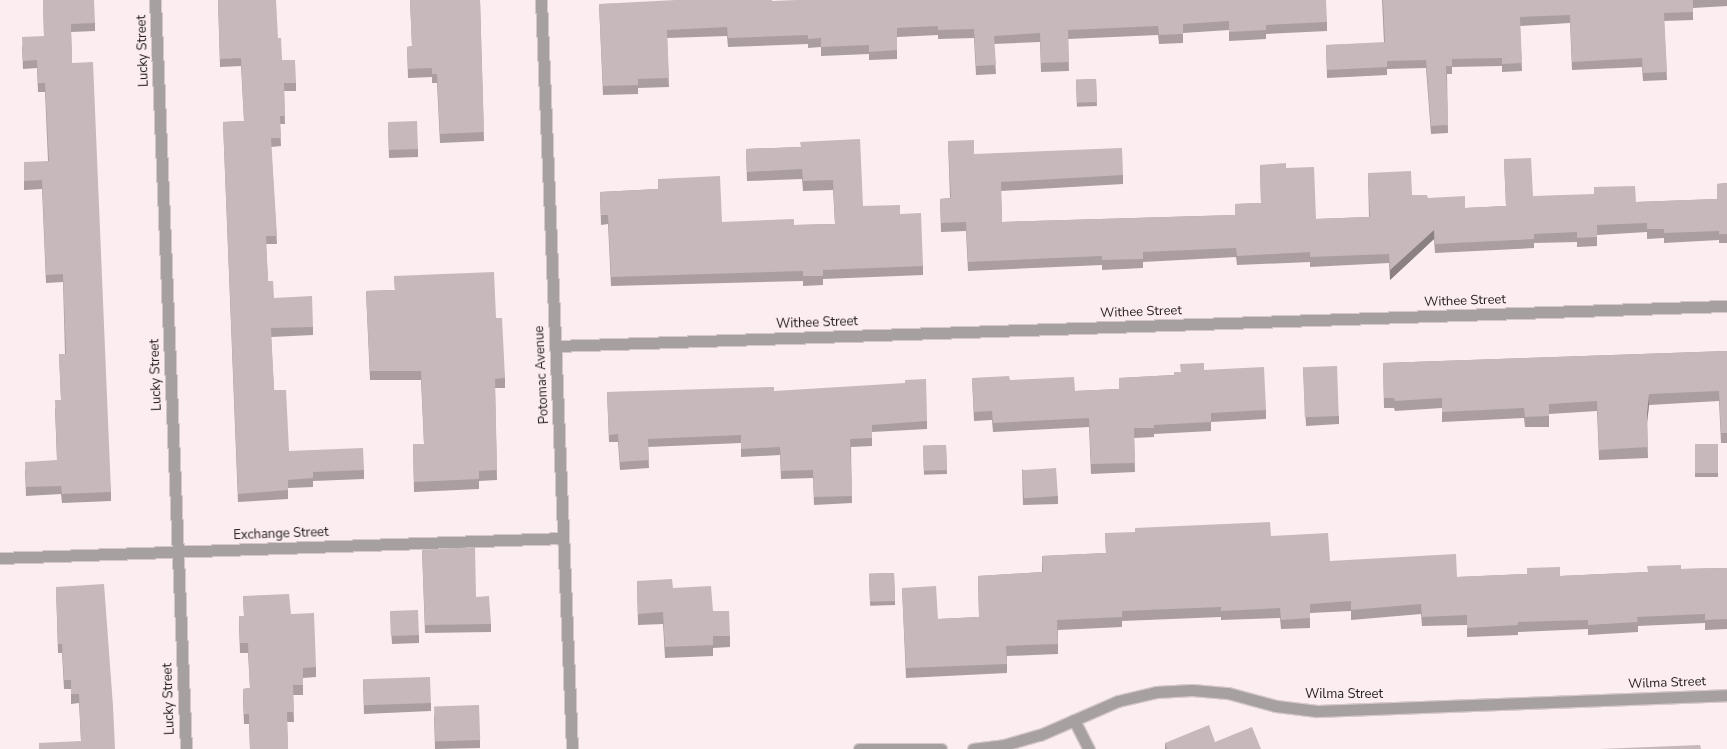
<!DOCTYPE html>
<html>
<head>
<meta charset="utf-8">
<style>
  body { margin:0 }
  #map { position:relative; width:1727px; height:749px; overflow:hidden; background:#fcedf0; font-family:"Nunito Sans",sans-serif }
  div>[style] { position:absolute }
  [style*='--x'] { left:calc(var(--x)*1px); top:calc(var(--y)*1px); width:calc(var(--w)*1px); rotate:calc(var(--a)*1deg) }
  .roads { filter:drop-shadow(1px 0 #d5c7ca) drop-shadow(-1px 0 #d5c7ca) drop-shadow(0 1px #d5c7ca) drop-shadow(0 -1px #d5c7ca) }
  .minor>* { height:11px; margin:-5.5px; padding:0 5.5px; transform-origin:5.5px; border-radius:5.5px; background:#a6a0a1 }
  .wall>* { inset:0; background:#aa9ea1; transform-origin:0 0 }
  .shaded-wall>* { inset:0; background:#8b8183 }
  .building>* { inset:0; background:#c6b8bb; transform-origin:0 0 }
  span { translate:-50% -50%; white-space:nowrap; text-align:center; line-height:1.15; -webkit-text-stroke:3px #fcedf0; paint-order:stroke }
  .street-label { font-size:13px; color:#211c1d }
</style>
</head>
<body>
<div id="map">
  <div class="roads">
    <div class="minor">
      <div style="--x:155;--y:0;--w:750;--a:87.63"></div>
      <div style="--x:541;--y:0;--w:750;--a:87.63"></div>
      <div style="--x:556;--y:346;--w:1172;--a:-1.96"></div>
      <div style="--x:0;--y:558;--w:563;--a:-2.03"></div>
      <div style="--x:1074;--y:720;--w:33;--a:63"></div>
      <div style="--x:859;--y:749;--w:82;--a:0"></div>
      <div style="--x:973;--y:749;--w:31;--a:-7"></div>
      <div style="--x:1004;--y:745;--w:37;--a:-16"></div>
      <div style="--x:1040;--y:735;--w:85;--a:-23.6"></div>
      <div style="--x:1118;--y:701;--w:39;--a:-13"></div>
      <div style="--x:1156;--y:692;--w:36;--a:-3"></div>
      <div style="--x:1192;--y:690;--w:36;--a:5"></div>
      <div style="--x:1228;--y:693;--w:50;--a:15.2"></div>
      <div style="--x:1276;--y:706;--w:41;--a:7"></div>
      <div style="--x:1317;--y:711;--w:410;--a:-2.2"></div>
    </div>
  </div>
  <div class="wall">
    <div style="clip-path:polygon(43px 0,95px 23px,95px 31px,71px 32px,72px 63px,111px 492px,111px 501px,62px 503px,61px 494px,26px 496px,25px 470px,57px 460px,55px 409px,61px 400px,59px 354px,65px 354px,63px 282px,46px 283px,42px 189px,24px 190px,24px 170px,48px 161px,45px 92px,38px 92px,37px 68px,23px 69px,22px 46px,44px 36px)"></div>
    <div style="clip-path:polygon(218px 0,278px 38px,282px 60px,296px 83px,296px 91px,284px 91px,285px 124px,280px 124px,281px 146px,271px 147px,277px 244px,266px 244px,268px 281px,274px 298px,313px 327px,313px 335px,271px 337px,274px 390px,289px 451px,364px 470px,364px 479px,313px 481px,313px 487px,288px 488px,288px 499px,238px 502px,223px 122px,244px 121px,241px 66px,220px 67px)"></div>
    <div style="clip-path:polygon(410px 0,480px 0,484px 141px,440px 143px,437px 83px,432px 83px,432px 77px,408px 78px,407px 47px,412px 46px)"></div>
    <div style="clip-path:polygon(1382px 0,1727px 0,1727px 6px,1693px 8px,1693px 20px,1664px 21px,1667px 80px,1643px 81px,1642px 67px,1572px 70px,1570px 23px,1520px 26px,1522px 71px,1502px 72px,1502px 66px,1452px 67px,1452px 74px,1447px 74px,1448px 133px,1431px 134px,1426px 68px,1387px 69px,1387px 75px,1327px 78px,1326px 45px,1384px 43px)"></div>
    <div style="clip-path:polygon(772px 1px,1327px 22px,1327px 31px,1266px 34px,1266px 39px,1229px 41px,1229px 30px,1183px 33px,1183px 43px,1159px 44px,1158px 35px,1068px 39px,1069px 71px,1041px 72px,1040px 42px,994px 44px,996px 74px,976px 75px,974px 38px,938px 39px,938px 35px,897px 37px,897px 59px,869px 60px,869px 54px,821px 56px,821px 47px,808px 48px,808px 44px,728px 47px,727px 36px,667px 38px,669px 87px,638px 88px,638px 94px,603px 95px,599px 4px)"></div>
    <div style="left:1096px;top:79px;width:27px;height:20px;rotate:88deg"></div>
    <div style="clip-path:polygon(388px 123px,418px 149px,418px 157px,389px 158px)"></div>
    <div style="clip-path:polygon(948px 141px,974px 154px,1123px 175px,1123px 184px,1001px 191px,1002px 222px,1235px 215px,1235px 204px,1261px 203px,1260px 165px,1286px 168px,1316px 219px,1369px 217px,1368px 173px,1412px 195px,1428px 198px,1465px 208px,1506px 206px,1504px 159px,1533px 196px,1636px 202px,1717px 199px,1717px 184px,1727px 183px,1727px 243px,1719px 243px,1719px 240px,1664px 243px,1664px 238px,1647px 239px,1647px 232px,1597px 235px,1597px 246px,1577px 247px,1577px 242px,1534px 243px,1534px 248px,1435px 253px,1434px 239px,1390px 280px,1389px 263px,1310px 267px,1310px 262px,1237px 265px,1236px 257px,1143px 262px,1143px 268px,1102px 270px,1102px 265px,968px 271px,966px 231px,941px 232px,940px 199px,950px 198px)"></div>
    <div style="clip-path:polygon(800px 147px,863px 206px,900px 214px,923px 266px,923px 275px,823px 279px,823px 285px,803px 286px,803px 281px,611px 286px,608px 224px,601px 225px,600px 192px,658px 189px,658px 179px,722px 222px,794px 225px,835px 224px,833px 190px,803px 191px,802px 179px,747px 181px,746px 149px)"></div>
    <div style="clip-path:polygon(394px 276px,496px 318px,505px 378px,505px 388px,495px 388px,497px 480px,479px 481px,479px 489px,414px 492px,413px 444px,424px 444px,421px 380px,370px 380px,366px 291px,395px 290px)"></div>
    <div style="clip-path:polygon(1727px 351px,1727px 443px,1721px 443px,1719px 401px,1649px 405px,1647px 421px,1648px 458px,1599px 460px,1597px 411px,1549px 414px,1549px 427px,1525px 427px,1524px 418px,1442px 422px,1442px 408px,1395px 411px,1394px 408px,1384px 408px,1383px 363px)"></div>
    <div style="clip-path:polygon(1303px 367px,1339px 416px,1339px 424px,1306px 426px)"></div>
    <div style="clip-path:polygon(1204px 370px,1266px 410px,1266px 419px,1211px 422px,1211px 431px,1154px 434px,1154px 437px,1134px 438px,1135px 472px,1091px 474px,1089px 427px,993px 432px,992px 420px,974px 421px,972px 378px,1010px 380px,1075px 391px,1119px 389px,1119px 378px,1174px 375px)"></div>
    <div style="clip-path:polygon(774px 391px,927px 421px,927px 429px,872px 432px,872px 446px,851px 447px,852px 503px,814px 505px,813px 478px,781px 479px,780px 455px,741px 457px,741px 443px,648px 447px,649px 468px,620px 470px,618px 442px,609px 442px,607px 392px)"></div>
    <div style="left:1695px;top:444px;width:23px;height:33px"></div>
    <div style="left:946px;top:445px;width:29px;height:23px;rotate:88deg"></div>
    <div style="clip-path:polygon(1022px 469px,1058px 496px,1058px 504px,1023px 505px)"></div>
    <div style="clip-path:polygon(1105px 533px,1271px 536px,1330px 561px,1457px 577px,1527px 574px,1527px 568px,1560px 576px,1647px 572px,1681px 569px,1727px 568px,1727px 629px,1705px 630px,1705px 623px,1638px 626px,1638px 632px,1588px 635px,1588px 629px,1518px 632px,1518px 635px,1467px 637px,1467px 625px,1422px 626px,1421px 614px,1351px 620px,1351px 611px,1310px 613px,1310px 628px,1281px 629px,1280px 618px,1221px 620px,1221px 617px,1122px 621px,1122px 627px,1058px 630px,1058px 654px,1007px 656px,1007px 673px,906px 678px,902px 588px,938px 619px,979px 617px,978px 576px,1042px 572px,1042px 556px,1106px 553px)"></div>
    <div style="clip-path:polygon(422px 550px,476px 597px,491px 624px,491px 632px,425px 633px)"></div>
    <div style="left:894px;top:573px;width:32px;height:25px;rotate:88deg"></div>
    <div style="clip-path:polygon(637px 581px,673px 588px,713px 611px,730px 636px,730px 647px,713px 648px,713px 656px,665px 658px,663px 624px,638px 625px)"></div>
    <div style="clip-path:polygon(56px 587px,113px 706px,81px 741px,79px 703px,71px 704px,71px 689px,64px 689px,62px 653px,58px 653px)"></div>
    <div style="clip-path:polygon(243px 596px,291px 614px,316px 667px,316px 677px,303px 678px,303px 695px,293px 695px,294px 722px,287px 722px,288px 749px,250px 749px,249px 724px,244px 724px,243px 699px,243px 689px,250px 688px,248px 653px,240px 653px,239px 626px,239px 616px,244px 616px)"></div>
    <div style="clip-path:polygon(390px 611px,419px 635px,419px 643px,392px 644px)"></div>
    <div style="clip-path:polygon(363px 680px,431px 703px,431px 711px,364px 714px)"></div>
    <div style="clip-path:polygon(434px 715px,480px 740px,480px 748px,435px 749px)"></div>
    <div style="clip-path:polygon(1215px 742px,1261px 749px,1165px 749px,1165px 743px)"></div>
  </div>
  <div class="shaded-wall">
    <div style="clip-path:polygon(1434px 230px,1434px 239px,1390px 280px,1390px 270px)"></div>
    <div style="clip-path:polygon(1649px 394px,1649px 405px,1647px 424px,1647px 413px)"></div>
  </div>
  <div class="building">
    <div style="clip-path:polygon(43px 0,94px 0,95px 23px,71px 24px,72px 63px,93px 62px,111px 492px,62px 494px,61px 486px,26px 487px,25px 462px,57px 460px,55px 400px,61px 400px,59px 354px,66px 354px,63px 274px,46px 275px,42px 180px,24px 181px,24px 162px,49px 161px,45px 83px,38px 83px,37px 60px,23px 61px,22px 37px,44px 36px)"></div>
    <div style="clip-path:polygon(218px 0,276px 0,278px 38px,281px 38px,282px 60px,295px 60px,296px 83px,284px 83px,285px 116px,280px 116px,281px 138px,271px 138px,277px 236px,266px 236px,268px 281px,273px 281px,274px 298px,312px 296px,313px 327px,271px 328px,274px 390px,286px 390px,289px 451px,363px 448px,364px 470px,313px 472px,313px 478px,288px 480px,288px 490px,238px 494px,223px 122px,244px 121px,241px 58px,220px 59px)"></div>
    <div style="clip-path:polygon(410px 0,480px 0,484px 132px,440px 134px,437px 74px,432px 74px,432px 68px,408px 69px,407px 47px,412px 46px)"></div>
    <div style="clip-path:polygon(676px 0,772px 0,772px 1px,797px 0,1326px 0,1327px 22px,1266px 25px,1266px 30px,1229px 32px,1229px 21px,1183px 24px,1183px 34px,1159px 35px,1158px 26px,1068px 30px,1069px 62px,1041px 63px,1040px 33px,994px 36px,996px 65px,976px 66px,974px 29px,938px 30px,938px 26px,897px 28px,897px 50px,869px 52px,869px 45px,821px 47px,821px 38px,808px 39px,808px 35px,728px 38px,727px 27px,667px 30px,669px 78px,638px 79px,638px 85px,603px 86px,599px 4px)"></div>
    <div style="clip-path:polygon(1383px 0,1693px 0,1693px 12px,1664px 13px,1667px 72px,1643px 73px,1642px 58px,1572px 62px,1570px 15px,1520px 17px,1522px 63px,1502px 64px,1502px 58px,1452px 59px,1452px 66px,1446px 66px,1448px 125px,1431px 126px,1426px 60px,1387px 61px,1387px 67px,1327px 70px,1326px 45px,1385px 42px)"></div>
    <div style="left:1096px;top:79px;width:23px;height:20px;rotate:88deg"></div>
    <div style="left:417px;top:121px;width:28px;height:29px;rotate:88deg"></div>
    <div style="clip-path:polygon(860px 139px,863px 206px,900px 205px,900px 214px,921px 213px,923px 266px,823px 270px,823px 276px,803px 276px,803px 271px,611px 277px,608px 215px,601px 215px,600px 192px,658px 189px,658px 179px,720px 176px,722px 222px,794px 219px,794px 225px,835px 224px,833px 180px,803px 181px,802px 169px,747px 172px,746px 149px,801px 147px,800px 142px)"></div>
    <div style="clip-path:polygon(974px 140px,974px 154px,1122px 148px,1123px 175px,1001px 182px,1002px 222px,1235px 215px,1235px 204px,1261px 203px,1260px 165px,1286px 163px,1286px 168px,1314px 167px,1316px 219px,1370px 217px,1368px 173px,1411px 171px,1412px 195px,1427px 195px,1428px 198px,1465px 196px,1465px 208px,1506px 206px,1504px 159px,1531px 158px,1533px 196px,1594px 194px,1594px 187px,1635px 186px,1636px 202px,1717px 199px,1717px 184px,1727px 183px,1727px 234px,1719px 234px,1719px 231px,1664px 233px,1664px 229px,1647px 229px,1647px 223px,1597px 225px,1597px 237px,1577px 238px,1577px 232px,1534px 234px,1534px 239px,1435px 244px,1434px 230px,1390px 270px,1389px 254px,1310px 257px,1310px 252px,1237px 256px,1236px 248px,1143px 252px,1143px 259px,1102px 260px,1102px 256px,968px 262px,966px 222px,941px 223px,940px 199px,951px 198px,948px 141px)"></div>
    <div style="clip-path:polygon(494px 272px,496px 318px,502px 318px,505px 378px,495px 379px,497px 470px,479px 471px,479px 479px,414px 482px,413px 444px,424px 444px,421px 371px,370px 371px,366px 291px,395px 290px,394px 276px)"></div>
    <div style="clip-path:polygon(1727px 351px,1727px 433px,1721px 433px,1719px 391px,1649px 394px,1647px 413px,1648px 447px,1599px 450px,1597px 401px,1549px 404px,1549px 416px,1525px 417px,1524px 408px,1442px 412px,1442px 398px,1395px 401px,1394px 398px,1384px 398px,1383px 363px)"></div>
    <div style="clip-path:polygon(1204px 363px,1204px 370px,1264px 367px,1266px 410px,1211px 413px,1211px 422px,1154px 425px,1154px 428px,1134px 428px,1135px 463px,1091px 464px,1089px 418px,993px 423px,992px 411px,974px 412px,972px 378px,1009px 376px,1010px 380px,1074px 377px,1075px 391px,1119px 389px,1119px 378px,1174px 375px,1174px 372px,1181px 372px,1180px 364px)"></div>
    <div style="left:1337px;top:366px;width:50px;height:34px;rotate:88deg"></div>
    <div style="clip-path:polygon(926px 379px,927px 421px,872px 425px,872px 438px,850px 439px,852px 496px,814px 497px,813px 470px,781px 471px,780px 447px,741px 449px,741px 435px,648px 439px,649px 460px,620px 462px,618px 434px,609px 435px,607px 392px,774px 387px,774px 391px,905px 383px,905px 380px)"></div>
    <div style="left:1695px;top:444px;width:23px;height:29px"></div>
    <div style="left:946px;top:445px;width:25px;height:23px;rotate:88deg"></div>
    <div style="left:1056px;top:468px;width:28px;height:34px;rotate:86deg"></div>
    <div style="clip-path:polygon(1270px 522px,1271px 536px,1328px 533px,1330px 561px,1456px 554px,1457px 577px,1527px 574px,1527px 568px,1560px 567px,1560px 576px,1648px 572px,1647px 566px,1681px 565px,1681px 569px,1727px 568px,1727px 619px,1705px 620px,1705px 614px,1637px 617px,1638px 622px,1588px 625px,1588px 620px,1518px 622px,1518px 625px,1467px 628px,1467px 615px,1422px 617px,1421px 604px,1351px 610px,1351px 601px,1310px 604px,1310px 618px,1281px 620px,1280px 608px,1221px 611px,1221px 607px,1122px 611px,1122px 617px,1057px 620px,1058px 644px,1006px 646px,1007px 664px,906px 668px,902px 588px,936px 586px,938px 619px,979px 617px,978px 576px,1043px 572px,1042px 556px,1106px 553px,1105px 533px,1135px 532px,1135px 528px)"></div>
    <div style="clip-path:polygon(475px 547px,476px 597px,489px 596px,491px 624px,425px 625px,422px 550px)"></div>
    <div style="left:894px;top:573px;width:28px;height:25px;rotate:88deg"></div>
    <div style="clip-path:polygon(672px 579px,673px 588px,711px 586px,713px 611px,729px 611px,730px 636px,713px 636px,713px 645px,665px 647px,663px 612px,638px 614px,637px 581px)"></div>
    <div style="clip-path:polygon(104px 584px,113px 706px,115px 749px,39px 749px,39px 743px,81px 741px,79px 694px,71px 694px,71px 680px,64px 680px,62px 644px,58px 644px,56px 587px)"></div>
    <div style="clip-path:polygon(289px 594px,291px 614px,314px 613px,316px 667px,303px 668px,303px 685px,293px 685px,294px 712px,287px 712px,288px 749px,250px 749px,249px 714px,244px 714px,243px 689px,250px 688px,248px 643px,240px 643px,239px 616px,244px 616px,243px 596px)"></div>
    <div style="left:418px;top:610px;width:25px;height:28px;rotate:88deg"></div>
    <div style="left:430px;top:677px;width:26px;height:67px;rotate:88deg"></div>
    <div style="left:479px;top:705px;width:35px;height:45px;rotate:88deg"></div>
    <div style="clip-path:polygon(1209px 725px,1215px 742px,1252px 727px,1261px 749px,1167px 749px,1165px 743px)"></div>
    <div style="clip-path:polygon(1700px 745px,1701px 749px,1599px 749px)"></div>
  </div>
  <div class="street-label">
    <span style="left:143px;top:51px;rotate:-92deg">Lucky Street</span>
    <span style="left:1465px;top:301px;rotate:-2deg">Withee Street</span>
    <span style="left:1141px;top:312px;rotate:-2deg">Withee Street</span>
    <span style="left:817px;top:323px;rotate:-2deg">Withee Street</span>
    <span style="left:156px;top:375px;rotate:-92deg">Lucky Street</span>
    <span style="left:542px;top:375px;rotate:-93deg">Potomac Avenue</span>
    <span style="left:281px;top:534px;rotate:-2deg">Exchange Street</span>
    <span style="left:1667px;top:683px;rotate:-2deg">Wilma Street</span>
    <span style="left:1344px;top:694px">Wilma Street</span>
    <span style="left:169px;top:699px;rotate:-92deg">Lucky Street</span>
  </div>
</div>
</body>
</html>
